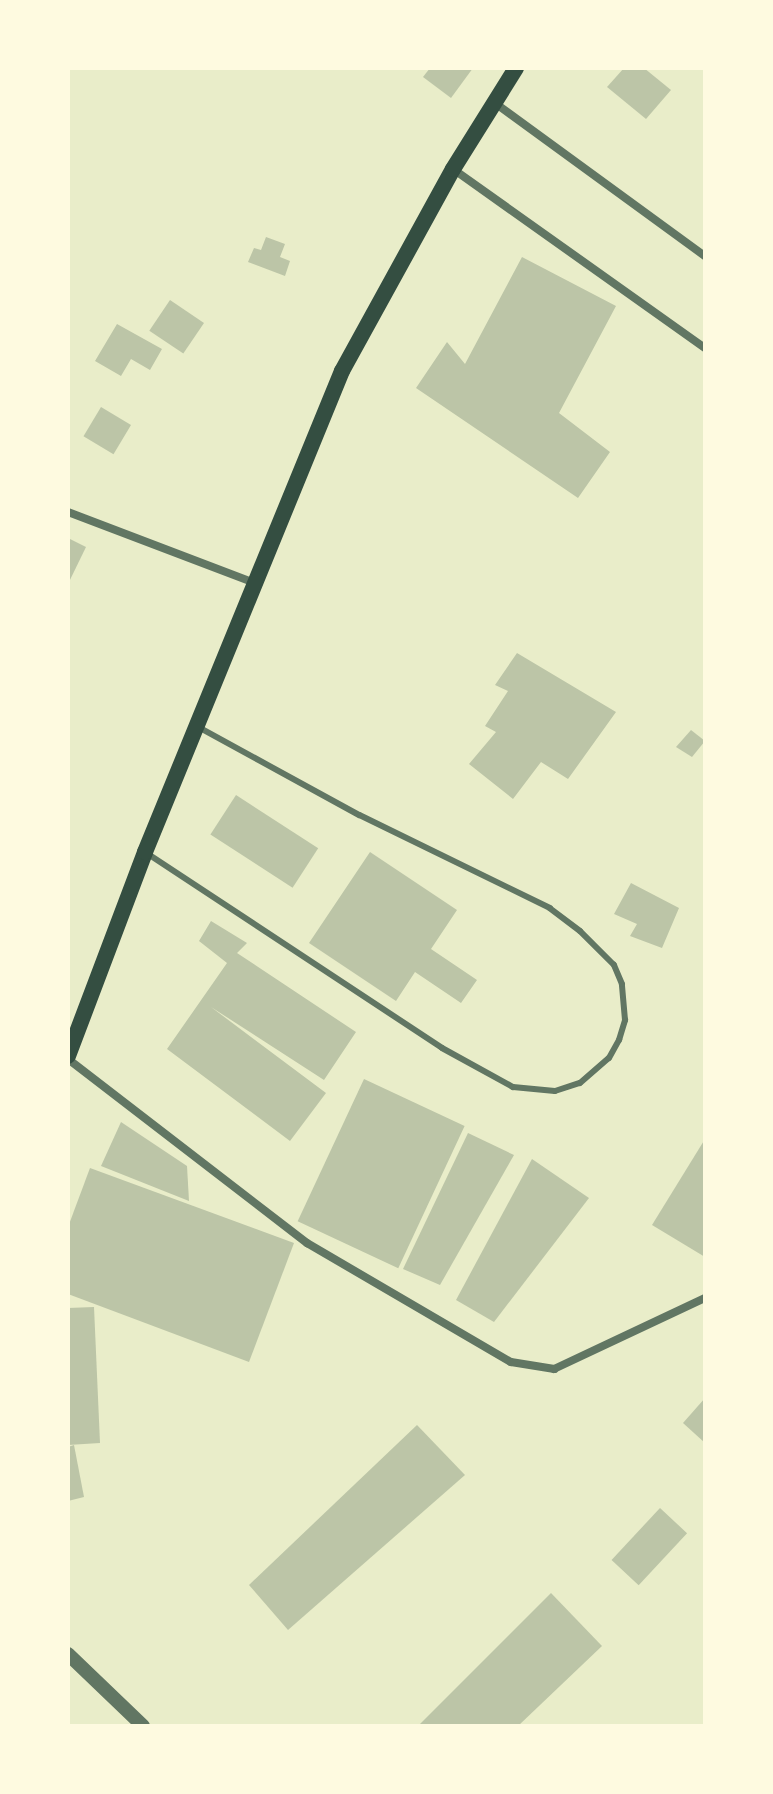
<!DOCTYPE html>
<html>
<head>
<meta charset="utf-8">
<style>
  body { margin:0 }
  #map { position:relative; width:773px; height:1794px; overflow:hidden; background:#e9edc9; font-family:Figtree,sans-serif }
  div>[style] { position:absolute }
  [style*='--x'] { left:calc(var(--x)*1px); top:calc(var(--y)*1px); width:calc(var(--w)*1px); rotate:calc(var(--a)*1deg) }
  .building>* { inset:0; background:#bcc5a7; transform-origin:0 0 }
  .service>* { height:6px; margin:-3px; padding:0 3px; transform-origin:3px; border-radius:3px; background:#617663 }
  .minor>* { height:8px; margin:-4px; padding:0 4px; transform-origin:4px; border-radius:4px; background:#617663 }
  .tertiary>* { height:14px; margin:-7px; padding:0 7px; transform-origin:7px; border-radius:7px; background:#617663 }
  .secondary>* { height:16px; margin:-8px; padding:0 8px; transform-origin:8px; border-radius:8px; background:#344e41 }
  span { translate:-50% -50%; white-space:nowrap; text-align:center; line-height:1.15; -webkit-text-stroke:8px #fefae0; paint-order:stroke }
  .frame { position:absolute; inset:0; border:70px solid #fefae0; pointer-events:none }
</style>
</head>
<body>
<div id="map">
  <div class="building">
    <div style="clip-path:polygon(430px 68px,473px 68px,451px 98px,423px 77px)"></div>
    <div style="clip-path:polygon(624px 68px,644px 68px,671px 90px,646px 119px,607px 87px)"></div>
    <div style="clip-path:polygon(266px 237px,285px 244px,280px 257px,290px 261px,285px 276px,248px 262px,254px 248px,261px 250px)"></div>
    <div style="clip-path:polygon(522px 257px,616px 306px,559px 413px,610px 452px,578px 498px,416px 388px,447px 342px,465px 364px)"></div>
    <div style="left:170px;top:300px;width:41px;height:37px;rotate:34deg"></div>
    <div style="clip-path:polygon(117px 324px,162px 349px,150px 370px,131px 359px,121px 376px,95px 361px)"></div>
    <div style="left:101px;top:407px;width:35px;height:34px;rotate:31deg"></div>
    <div style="clip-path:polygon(68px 538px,86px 547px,68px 584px)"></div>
    <div style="clip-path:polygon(517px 653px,616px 712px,568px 779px,541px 762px,513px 799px,469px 764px,496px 732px,485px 726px,508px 691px,495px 685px)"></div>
    <div style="clip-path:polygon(691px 730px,705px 741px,692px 757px,676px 747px)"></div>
    <div style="left:236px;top:795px;width:98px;height:47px;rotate:33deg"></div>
    <div style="clip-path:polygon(370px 852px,457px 910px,431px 949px,477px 980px,461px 1003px,415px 972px,396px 1001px,309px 943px)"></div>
    <div style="clip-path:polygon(631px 883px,679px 908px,662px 948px,630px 936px,637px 924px,614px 914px)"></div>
    <div style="clip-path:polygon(211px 921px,247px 943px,237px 953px,356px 1032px,324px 1080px,211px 1007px,326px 1093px,290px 1141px,167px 1049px,227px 963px,199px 941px)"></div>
    <div style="left:364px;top:1079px;width:111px;height:157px;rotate:25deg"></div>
    <div style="clip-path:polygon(121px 1122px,187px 1166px,189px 1201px,101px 1166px)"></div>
    <div style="clip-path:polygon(468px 1133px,514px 1155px,440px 1285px,403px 1269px)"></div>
    <div style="clip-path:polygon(705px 1139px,705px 1257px,652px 1225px)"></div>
    <div style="clip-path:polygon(532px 1159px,589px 1198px,494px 1322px,456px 1300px)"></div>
    <div style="clip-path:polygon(90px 1168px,294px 1243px,249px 1362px,68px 1294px,68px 1227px)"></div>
    <div style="clip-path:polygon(94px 1307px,100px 1443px,68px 1445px,68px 1308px)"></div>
    <div style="clip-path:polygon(705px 1398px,705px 1443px,683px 1423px)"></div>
    <div style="clip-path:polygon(417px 1425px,465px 1475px,288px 1630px,249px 1585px)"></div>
    <div style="clip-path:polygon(74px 1445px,84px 1497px,68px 1501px,68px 1447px)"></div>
    <div style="left:660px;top:1508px;width:37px;height:71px;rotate:43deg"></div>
    <div style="clip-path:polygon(551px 1593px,602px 1646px,518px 1726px,418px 1726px)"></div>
  </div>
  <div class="service">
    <div style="--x:148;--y:854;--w:352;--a:33.4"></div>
    <div style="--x:442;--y:1048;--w:81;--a:28.8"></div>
    <div style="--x:513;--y:1087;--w:42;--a:5.4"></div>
    <div style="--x:555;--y:1091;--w:26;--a:-18"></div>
    <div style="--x:580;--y:1083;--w:38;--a:-41"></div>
    <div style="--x:609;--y:1058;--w:21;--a:-61"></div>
    <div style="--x:619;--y:1040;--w:21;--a:-73"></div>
    <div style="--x:625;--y:1020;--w:36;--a:-95"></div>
    <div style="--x:622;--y:984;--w:21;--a:-113"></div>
    <div style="--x:614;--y:965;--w:48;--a:-135"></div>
    <div style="--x:580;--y:931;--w:38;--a:-143"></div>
    <div style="--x:550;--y:908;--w:212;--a:-154"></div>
    <div style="--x:359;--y:815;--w:183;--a:-151.3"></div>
  </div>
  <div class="minor">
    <div style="--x:495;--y:103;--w:260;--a:36.1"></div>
    <div style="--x:453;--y:169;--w:309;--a:35.4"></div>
    <div style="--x:68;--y:512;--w:200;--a:20.8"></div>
    <div style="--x:68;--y:1059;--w:302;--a:37.6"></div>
    <div style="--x:307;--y:1243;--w:236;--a:30.3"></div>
    <div style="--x:511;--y:1362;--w:44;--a:9.2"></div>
    <div style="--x:554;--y:1369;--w:167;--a:-25.2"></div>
  </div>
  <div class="tertiary">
    <div style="--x:68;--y:1654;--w:104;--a:43.8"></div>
  </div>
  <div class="secondary">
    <div style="--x:68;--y:1056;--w:218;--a:-69.3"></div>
    <div style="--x:145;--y:852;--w:520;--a:-67.73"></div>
    <div style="--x:342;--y:371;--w:230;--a:-61.2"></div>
    <div style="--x:453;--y:169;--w:119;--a:-58"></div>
  </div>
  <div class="frame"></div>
</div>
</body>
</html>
